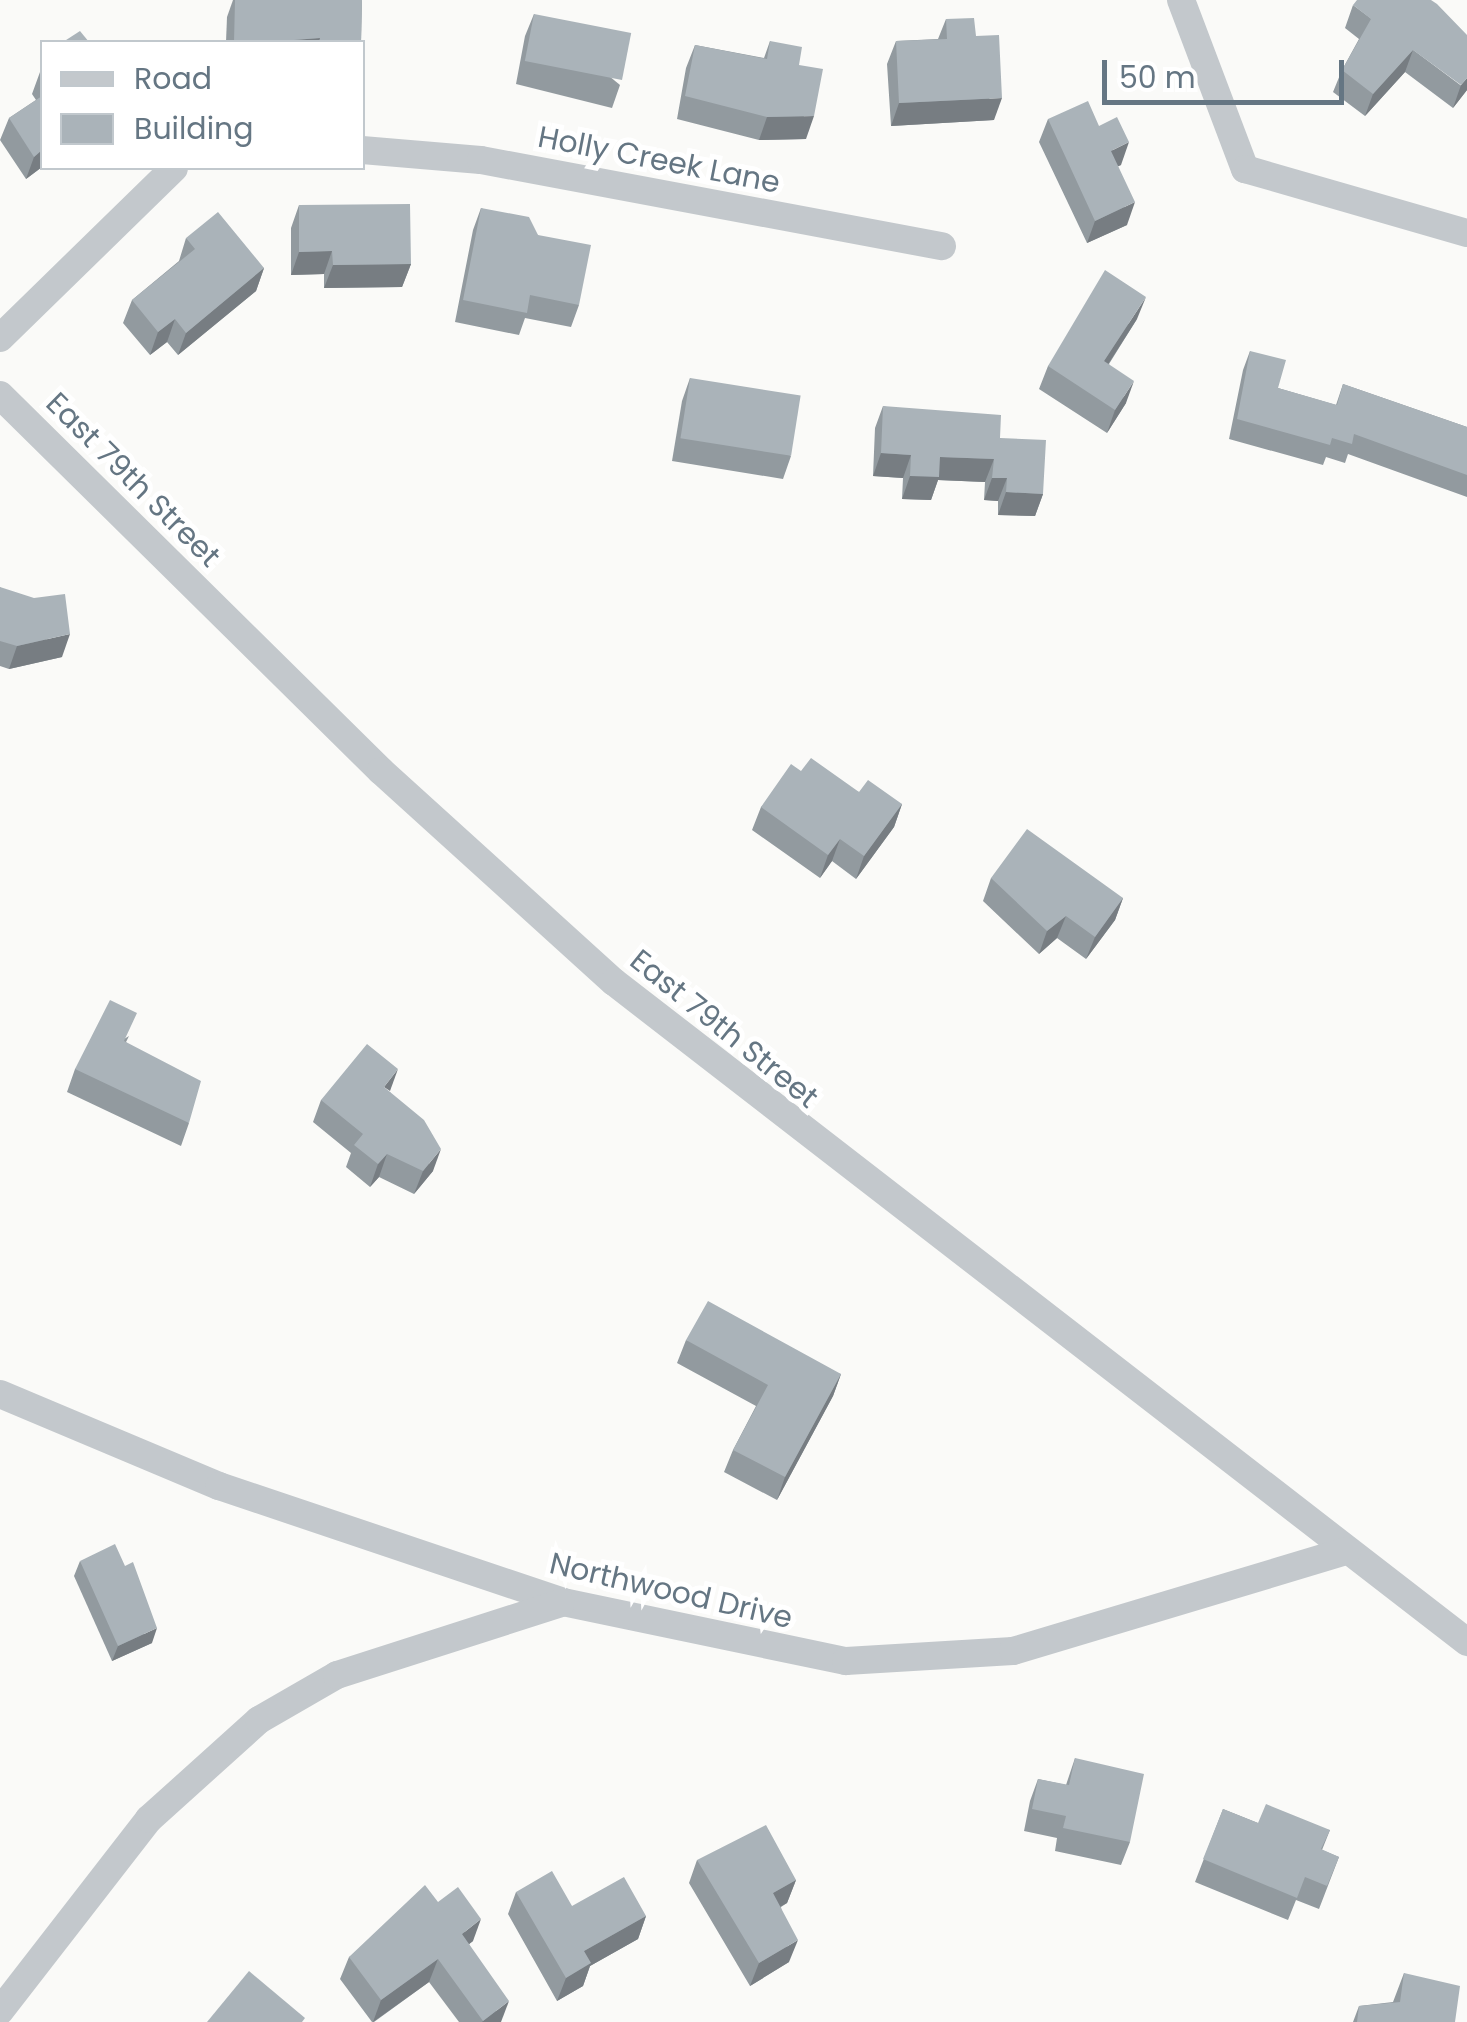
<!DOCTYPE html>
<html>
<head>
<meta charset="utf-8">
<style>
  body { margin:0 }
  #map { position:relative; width:1467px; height:2022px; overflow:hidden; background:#fafaf8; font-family:Poppins,sans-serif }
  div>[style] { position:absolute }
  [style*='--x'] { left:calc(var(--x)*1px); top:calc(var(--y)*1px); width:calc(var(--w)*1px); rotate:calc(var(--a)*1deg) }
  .minor>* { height:28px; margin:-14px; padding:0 14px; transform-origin:14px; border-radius:14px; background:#c3c8cc }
  .wall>* { inset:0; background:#929a9f }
  .shaded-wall>* { inset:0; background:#777d82 }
  .building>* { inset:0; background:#aab3b9; transform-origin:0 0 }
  span { translate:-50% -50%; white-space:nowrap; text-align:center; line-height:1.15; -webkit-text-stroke:10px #fff; paint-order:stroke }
  .street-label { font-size:30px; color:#657683 }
  .legend { position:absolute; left:40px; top:40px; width:325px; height:130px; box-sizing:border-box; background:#fff; border:2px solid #c1c8cd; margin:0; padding:12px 18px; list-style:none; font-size:30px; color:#657683 }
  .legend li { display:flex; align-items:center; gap:20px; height:50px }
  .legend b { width:50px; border:2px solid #c1c8cd }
  .scale { position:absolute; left:1102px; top:60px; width:242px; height:45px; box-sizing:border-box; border:5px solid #657683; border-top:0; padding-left:12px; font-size:30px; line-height:35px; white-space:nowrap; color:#657683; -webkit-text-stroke:8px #fff; paint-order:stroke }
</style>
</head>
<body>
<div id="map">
  <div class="minor">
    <div style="--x:1181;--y:0;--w:181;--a:69.3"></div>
    <div style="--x:1245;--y:169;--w:231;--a:16.1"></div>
    <div style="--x:362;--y:150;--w:119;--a:4.8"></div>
    <div style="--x:481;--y:160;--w:469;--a:10.6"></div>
    <div style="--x:0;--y:338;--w:243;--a:-44.3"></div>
    <div style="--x:0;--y:395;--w:535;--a:44.62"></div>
    <div style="--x:381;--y:771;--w:314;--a:42.2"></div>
    <div style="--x:614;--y:982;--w:1079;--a:37.73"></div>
    <div style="--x:0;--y:1394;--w:238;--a:22.8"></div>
    <div style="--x:219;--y:1486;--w:363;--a:18.6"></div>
    <div style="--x:563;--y:1602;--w:289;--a:11.8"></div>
    <div style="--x:846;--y:1661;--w:167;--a:-3.4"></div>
    <div style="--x:1013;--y:1651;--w:349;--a:-16.7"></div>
    <div style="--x:0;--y:2011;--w:243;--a:-52.2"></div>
    <div style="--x:149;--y:1819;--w:148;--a:-42"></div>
    <div style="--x:259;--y:1720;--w:90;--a:-30"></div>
    <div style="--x:337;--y:1675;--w:235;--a:-17.8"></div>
  </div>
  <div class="wall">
    <div style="clip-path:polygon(233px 0,362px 0,361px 42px,226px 42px,227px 17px)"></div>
    <div style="clip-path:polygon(1353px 5px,1467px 90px,1453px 108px,1405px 72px,1365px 116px,1333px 92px,1342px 70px,1359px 39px,1345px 28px)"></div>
    <div style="clip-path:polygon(534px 14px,620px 85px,612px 108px,516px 84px,525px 36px)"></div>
    <div style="clip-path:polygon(946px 19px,976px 36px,994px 120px,891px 126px,887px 64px,896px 41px,938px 39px)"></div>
    <div style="clip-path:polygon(770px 41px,799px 65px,806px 139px,759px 140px,677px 119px,686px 68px,695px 45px,764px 58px)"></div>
    <div style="clip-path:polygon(42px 70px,42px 167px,26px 179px,0 140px,9px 118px,36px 100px,32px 94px,40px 72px)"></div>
    <div style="clip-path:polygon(1048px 119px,1099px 126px,1121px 165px,1118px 166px,1127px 225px,1087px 243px,1039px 142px)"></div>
    <div style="clip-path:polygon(299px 205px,411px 264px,402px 287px,324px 288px,324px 274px,291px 275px,291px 228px)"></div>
    <div style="clip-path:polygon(481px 208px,538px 235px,579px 305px,571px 327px,525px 318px,519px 335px,455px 322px,473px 230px)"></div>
    <div style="clip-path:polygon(186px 238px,264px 268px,256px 291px,178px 355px,167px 342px,150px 355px,123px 323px,132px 300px,179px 261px)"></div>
    <div style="clip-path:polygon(1137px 319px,1109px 364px,1126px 403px,1107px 433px,1039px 389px,1048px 366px)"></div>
    <div style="clip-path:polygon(1250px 351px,1278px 388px,1336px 405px,1343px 384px,1467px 427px,1467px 497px,1348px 454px,1345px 463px,1326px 457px,1323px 465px,1229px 439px,1243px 370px)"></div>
    <div style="clip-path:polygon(690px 378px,791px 456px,783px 479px,672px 461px,682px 401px)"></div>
    <div style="clip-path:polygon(883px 406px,1000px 438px,1043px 494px,1035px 516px,998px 515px,998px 501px,984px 500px,985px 482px,938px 480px,931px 500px,902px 499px,903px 478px,873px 476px,875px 428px)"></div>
    <div style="clip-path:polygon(0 587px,62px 657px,9px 669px,0 666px)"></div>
    <div style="clip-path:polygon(801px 771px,859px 792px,902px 804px,894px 827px,856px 879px,832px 861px,820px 878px,752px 830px,761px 807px)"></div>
    <div style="clip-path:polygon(991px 878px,1123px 898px,1115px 920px,1086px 959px,1057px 938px,1039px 954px,983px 901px)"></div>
    <div style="clip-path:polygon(129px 1036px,126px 1042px,189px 1123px,181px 1146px,67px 1092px,75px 1069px)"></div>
    <div style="clip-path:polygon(390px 1092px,433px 1171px,414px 1194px,379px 1177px,370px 1187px,346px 1167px,351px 1153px,313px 1122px,321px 1100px)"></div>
    <div style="clip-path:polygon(686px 1340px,841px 1374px,833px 1396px,777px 1500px,724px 1472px,733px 1450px,756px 1406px,677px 1363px)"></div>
    <div style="clip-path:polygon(80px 1561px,152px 1643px,112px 1661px,74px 1576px)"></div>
    <div style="clip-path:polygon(1075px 1758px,1130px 1842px,1121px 1865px,1055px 1851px,1057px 1838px,1024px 1831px,1030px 1801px,1038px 1779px,1066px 1785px)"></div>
    <div style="clip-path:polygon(1223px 1809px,1258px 1823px,1330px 1830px,1322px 1850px,1339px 1857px,1319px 1909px,1296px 1900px,1288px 1920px,1195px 1882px)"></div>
    <div style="clip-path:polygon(697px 1860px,796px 1880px,787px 1903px,781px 1907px,789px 1962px,750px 1986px,689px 1883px)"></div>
    <div style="clip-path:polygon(516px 1892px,572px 1906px,646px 1916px,638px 1939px,590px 1966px,583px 1986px,557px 2001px,508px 1914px)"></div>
    <div style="clip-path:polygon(438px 1902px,473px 1941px,469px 1944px,501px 2022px,459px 2022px,429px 1982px,374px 2022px,372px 2022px,340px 1979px,349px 1957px)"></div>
    <div style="clip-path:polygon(1404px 1973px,1455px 2022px,1353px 2022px,1359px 2006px,1393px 2002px)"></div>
  </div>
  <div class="shaded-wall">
    <div style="clip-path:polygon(320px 38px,318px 42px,268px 42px)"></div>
    <div style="clip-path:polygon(1413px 50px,1405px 72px,1365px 116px,1373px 94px)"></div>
    <div style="clip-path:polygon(1467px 78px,1467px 90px,1453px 108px,1461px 85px)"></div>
    <div style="clip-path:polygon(1002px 98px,994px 120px,891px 126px,899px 103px)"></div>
    <div style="clip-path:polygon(814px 116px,806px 139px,759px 140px,767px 117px)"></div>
    <div style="clip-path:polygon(1129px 142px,1121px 165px,1103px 173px,1111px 151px)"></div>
    <div style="clip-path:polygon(42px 150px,42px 167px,26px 179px,34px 157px)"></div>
    <div style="clip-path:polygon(1135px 202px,1127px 225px,1087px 243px,1095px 221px)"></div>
    <div style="clip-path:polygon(332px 251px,324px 274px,291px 275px,299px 252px)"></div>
    <div style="clip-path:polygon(411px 264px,402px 287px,324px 288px,333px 265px)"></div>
    <div style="clip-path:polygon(264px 268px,256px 291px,178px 355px,186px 333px)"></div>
    <div style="clip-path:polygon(1146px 297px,1137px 319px,1096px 383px,1104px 361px)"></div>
    <div style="clip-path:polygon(175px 319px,167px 342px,150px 355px,158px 332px)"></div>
    <div style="clip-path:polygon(1134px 381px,1126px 403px,1107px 433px,1115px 410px)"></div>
    <div style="clip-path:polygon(881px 453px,911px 455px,903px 478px,873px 476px)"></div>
    <div style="clip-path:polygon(940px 457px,994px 459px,985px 482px,938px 480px,931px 500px,902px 499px,910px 476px)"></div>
    <div style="clip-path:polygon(992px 478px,1007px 478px,998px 501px,984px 500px)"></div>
    <div style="clip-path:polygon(1006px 492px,1043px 494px,1035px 516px,998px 515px)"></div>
    <div style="clip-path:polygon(70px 634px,62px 657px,9px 669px,17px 646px)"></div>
    <div style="clip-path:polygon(902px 804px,894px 827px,856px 879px,864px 856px)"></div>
    <div style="clip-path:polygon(840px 839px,832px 861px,820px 878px,828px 855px)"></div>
    <div style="clip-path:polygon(1123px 898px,1115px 920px,1086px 959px,1095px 937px)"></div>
    <div style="clip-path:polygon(1066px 916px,1057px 938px,1039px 954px,1047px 931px)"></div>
    <div style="clip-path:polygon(398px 1069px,390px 1091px,384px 1087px)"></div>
    <div style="clip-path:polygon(441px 1149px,433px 1171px,414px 1194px,423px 1171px)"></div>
    <div style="clip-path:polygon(387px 1154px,379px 1177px,370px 1187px,378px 1164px)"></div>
    <div style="clip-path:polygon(841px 1374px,833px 1396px,777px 1500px,785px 1477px)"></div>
    <div style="clip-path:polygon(157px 1628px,152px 1643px,112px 1661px,118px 1646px)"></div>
    <div style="clip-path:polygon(796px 1880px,787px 1903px,765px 1915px,773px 1893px)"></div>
    <div style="clip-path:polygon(646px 1916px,638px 1939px,590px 1966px,583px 1986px,557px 2001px,566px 1978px,584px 1951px)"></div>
    <div style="clip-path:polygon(481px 1919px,473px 1941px,454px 1956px,462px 1934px)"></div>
    <div style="clip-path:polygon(798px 1940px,789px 1962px,750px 1986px,759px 1963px)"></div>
    <div style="clip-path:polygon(438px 1959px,429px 1982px,373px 2022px,381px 2000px)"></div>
    <div style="clip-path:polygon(509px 2001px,501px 2022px,482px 2022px,483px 2021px)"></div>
  </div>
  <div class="building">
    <div style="clip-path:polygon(235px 0,362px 0,361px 42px,320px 42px,320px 38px,268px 42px,234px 42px)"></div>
    <div style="clip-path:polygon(1357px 0,1431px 0,1437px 4px,1467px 35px,1467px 78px,1461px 85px,1413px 50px,1373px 94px,1342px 70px,1371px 19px,1353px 5px)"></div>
    <div style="left:534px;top:14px;width:99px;height:48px;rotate:11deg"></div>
    <div style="clip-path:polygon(974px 18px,976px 36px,999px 35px,1002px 98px,899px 103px,896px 41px,947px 39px,946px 19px)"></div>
    <div style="clip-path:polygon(80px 31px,89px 42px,63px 42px)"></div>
    <div style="clip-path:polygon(770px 41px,802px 47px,799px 65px,823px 69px,814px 116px,767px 117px,685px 96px,695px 45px,767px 59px)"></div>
    <div style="clip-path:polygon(42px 96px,42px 150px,34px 157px,9px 118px)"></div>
    <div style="clip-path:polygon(1088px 101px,1099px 126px,1117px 117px,1129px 142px,1111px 151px,1135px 202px,1095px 221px,1048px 119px)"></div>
    <div style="clip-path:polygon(410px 204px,411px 264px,333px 265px,332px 251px,299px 252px,299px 205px)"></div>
    <div style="clip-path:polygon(481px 208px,529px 217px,538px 235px,591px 245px,579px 305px,530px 295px,527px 313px,463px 300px)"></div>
    <div style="clip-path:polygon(218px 212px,264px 268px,186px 333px,175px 319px,158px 332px,132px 300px,195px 249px,186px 238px)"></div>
    <div style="clip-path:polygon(1105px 270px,1146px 297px,1104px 361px,1134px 381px,1115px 410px,1048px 366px)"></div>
    <div style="clip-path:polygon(1250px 351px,1286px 360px,1278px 388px,1337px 405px,1343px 384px,1467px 427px,1467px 475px,1354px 434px,1352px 444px,1332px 438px,1330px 445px,1237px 419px)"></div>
    <div style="left:690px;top:378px;width:112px;height:61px;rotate:9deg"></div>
    <div style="clip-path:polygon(883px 406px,1001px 415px,1000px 438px,1046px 440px,1043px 494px,1006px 492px,1007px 478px,992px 478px,994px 459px,940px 457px,939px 477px,910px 476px,911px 455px,881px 453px)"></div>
    <div style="clip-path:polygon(0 587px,34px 598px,65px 594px,70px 634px,17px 646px,0 641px)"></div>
    <div style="clip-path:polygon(811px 758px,859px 792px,868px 780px,902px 804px,864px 856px,840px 839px,828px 855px,761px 807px,791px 764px,801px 771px)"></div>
    <div style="clip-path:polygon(1027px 829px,1123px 898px,1095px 937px,1066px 916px,1047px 931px,991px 878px)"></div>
    <div style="clip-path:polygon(110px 1000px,137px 1013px,124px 1041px,201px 1081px,189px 1123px,75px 1069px)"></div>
    <div style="clip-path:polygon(367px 1044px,398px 1069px,384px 1087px,424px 1120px,441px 1149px,423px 1171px,387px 1154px,378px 1164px,354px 1145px,363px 1134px,321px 1100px)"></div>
    <div style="clip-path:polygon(708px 1301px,841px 1374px,785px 1477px,733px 1450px,768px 1385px,686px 1340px)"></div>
    <div style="clip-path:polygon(115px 1544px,125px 1566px,133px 1562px,157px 1628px,118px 1646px,80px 1561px)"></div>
    <div style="clip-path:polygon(1075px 1758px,1144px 1774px,1130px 1842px,1063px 1828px,1066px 1816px,1032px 1809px,1038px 1779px,1069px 1785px)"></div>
    <div style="clip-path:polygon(1266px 1804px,1330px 1830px,1321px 1849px,1339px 1857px,1327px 1886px,1305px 1877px,1297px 1898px,1203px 1859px,1223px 1809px,1258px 1823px)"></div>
    <div style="clip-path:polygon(766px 1825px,796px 1880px,773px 1893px,798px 1940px,759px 1963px,697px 1860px)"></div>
    <div style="clip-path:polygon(552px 1871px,572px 1906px,624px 1877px,646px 1916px,584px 1951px,591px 1963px,566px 1978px,516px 1892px)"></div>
    <div style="clip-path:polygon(425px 1885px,438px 1902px,458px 1887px,481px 1919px,462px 1934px,509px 2001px,483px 2021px,438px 1959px,381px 2000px,349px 1957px)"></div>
    <div style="clip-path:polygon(249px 1971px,305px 2018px,302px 2022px,207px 2022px)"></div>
    <div style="clip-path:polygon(1404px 1973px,1460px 1986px,1455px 2022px,1357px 2022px,1359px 2006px,1400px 2002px)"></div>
  </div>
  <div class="street-label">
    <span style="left:659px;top:160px;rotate:11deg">Holly Creek Lane</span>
    <span style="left:133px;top:480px;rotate:45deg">East 79th Street</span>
    <span style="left:724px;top:1029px;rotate:39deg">East 79th Street</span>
    <span style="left:671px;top:1591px;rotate:13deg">Northwood Drive</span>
  </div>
  <ul class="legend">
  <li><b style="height:12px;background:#c3c8cc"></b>Road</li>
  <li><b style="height:28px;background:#aab3b9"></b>Building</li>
  </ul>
  <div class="scale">50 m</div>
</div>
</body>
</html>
